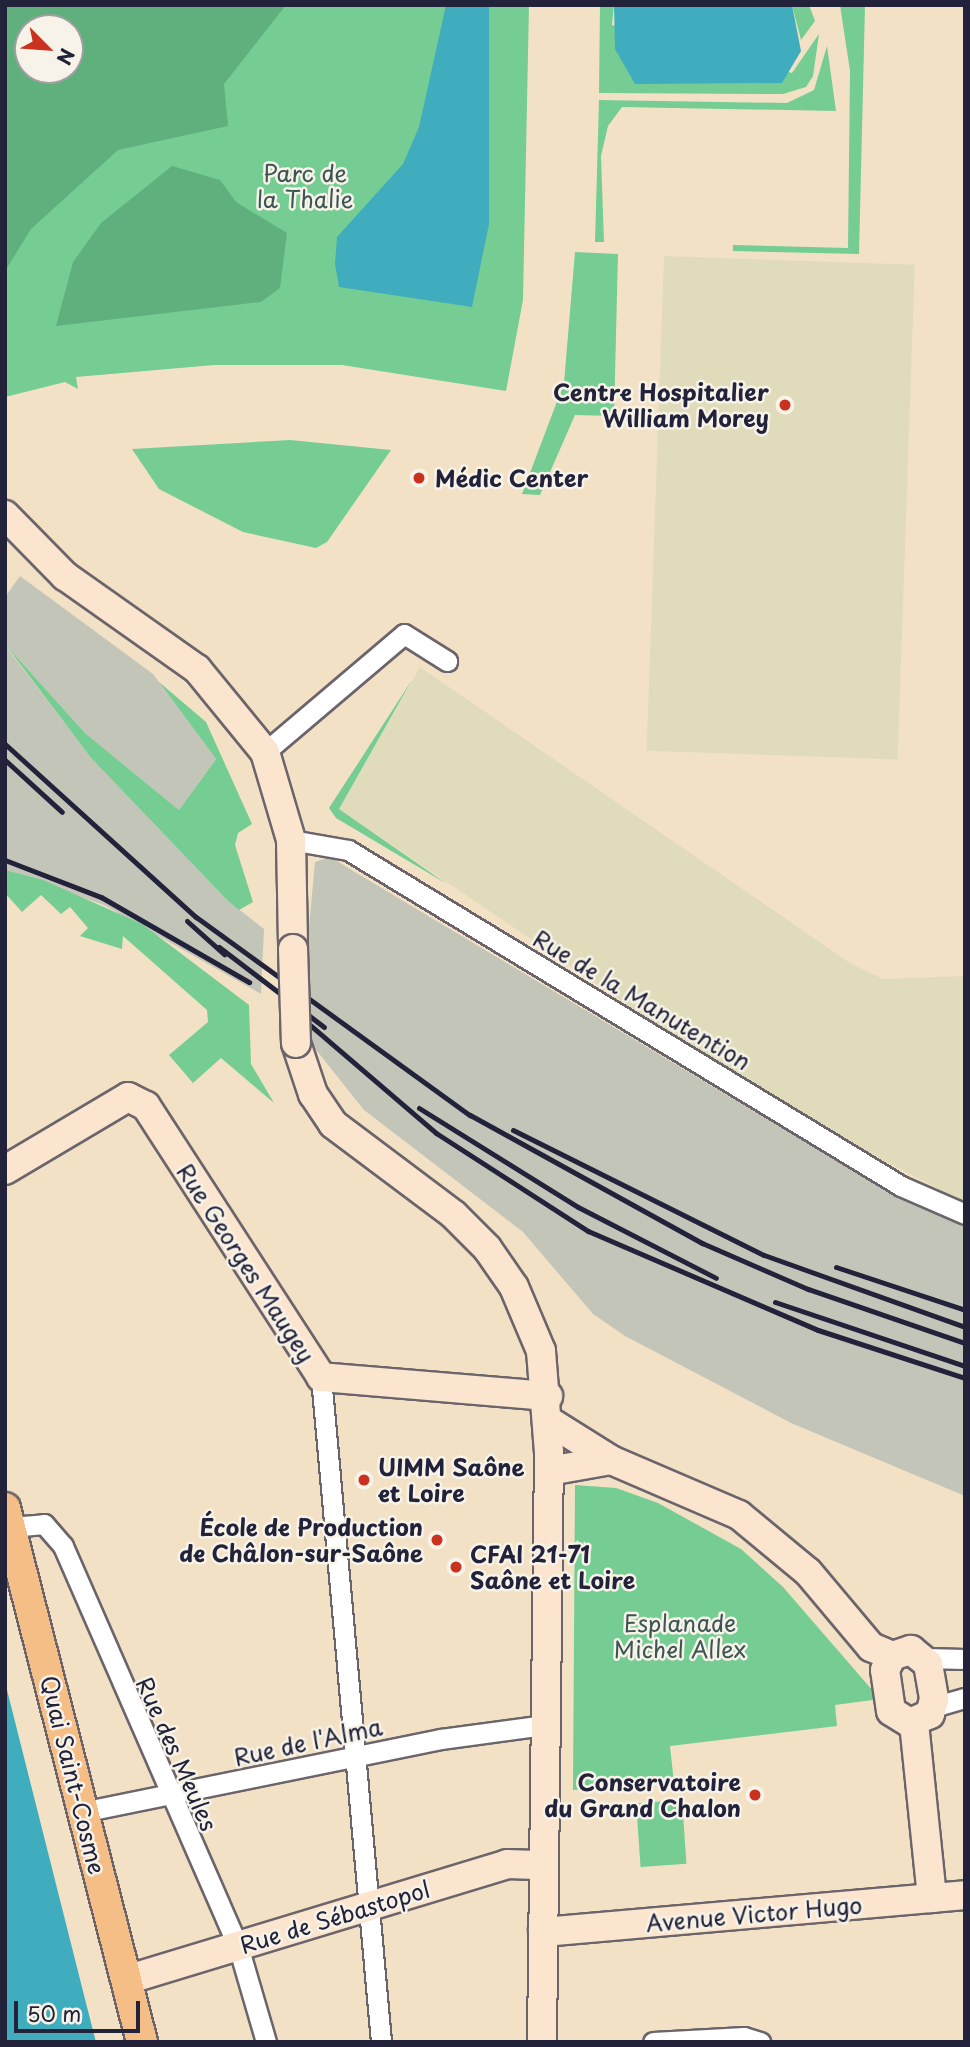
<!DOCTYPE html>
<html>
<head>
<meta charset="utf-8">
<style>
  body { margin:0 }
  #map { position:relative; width:970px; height:2047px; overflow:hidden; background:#f2e1c5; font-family:"Playpen Sans",sans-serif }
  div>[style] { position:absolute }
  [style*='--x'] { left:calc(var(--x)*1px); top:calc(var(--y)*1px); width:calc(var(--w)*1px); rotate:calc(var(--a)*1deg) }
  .built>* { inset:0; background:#e0dcbb; transform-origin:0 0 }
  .industrial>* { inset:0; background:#c4c5b9 }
  .green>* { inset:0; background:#75cd93; transform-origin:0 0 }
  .forest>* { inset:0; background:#60b07d }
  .water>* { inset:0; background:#3fadbd }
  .roads { filter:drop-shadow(2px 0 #6b656b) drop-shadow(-2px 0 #6b656b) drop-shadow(0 2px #6b656b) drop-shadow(0 -2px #6b656b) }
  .street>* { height:19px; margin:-9.5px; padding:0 9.5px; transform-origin:9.5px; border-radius:9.5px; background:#fff }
  .secondary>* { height:28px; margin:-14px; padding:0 14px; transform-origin:14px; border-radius:14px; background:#fbe5cf }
  .primary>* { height:30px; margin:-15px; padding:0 15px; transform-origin:15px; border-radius:15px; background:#f5be86 }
  .rail>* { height:5px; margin:-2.5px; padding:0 2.5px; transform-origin:2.5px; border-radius:2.5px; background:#22223b }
  .bridges { filter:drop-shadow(2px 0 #6b656b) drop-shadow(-2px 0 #6b656b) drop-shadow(0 2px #6b656b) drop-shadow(0 -2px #6b656b) }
  .secondary-bridge>* { height:28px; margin:-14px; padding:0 14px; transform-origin:14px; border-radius:14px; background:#fbe5cf }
  .dots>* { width:19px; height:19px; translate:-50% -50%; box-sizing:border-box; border:4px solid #f7f3e8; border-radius:50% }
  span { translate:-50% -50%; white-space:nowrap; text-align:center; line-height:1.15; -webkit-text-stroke:5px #f7f3e8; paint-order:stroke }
  .park-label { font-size:23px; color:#3b5555 }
  .poi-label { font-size:23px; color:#22223b; font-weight:700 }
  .right { translate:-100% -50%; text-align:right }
  .left { translate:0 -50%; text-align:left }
  .street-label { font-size:23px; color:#22223b }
  .frame { position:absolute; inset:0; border:7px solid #22223b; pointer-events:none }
  .north { position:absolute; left:14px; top:14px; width:70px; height:70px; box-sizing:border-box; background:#f7f3e8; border:2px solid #a29fa3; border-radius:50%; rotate:115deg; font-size:19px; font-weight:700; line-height:28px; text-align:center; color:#22223b }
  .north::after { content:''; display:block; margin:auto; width:24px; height:32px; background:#c8321e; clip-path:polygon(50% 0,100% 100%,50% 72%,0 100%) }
  .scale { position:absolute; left:14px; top:2001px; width:126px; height:32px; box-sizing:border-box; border:4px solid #22223b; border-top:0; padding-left:9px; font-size:21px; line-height:24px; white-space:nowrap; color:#22223b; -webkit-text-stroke:5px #f7f3e8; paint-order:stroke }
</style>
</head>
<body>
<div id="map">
  <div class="built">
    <div style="left:664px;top:256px;width:251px;height:495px;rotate:2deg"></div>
    <div style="clip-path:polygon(420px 667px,850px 963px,883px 979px,965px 976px,965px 1202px,818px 1127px,700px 1054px,339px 809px)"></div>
  </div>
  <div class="industrial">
    <div style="clip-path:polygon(20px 576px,153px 674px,216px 759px,179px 810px,85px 733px,5px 644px,5px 597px)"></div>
    <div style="clip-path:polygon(5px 645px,91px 758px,227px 900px,264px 929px,261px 994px,104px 905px,5px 870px)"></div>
    <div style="clip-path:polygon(330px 857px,882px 1188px,965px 1225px,965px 1496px,791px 1423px,625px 1336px,593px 1314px,523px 1232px,364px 1110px,309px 1041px,306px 960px,315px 862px)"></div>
  </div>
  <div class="green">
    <div style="clip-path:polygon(evenodd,5px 5px,529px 5px,523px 300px,506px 391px,342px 365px,214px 365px,76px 377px,78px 389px,65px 382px,5px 397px,5px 5px,28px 28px,70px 28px,70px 70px,28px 70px,28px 28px)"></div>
    <div style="clip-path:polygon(600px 5px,614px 5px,612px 25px,792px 73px,819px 34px,813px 76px,806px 87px,783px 94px,599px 93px)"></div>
    <div style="clip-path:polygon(792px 5px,809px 5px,815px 21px,801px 40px)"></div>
    <div style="clip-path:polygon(840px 5px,865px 5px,859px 254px,733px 251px,733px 245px,848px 248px,850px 71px)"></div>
    <div style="clip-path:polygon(827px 46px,836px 111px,622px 107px,608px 126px,601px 156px,604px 242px,595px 242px,599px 100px,787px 103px,814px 90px)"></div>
    <div style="clip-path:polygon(575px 252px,618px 254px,614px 416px,575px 415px,540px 495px,522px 494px,564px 383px)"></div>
    <div style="clip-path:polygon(290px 440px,391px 450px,327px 542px,316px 548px,243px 532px,159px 489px,132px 449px)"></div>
    <div style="clip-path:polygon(5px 644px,85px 733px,179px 810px,216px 759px,159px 682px,206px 722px,252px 824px,238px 833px,235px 845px,253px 902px,239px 910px,227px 900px,91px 758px)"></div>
    <div style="clip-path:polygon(412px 680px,339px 809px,447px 884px,336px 818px,329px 808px)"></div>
    <div style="clip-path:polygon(5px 870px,43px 880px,142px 924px,249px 1005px,251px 1064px,274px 1103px,221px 1058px,193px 1083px,169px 1055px,208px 1022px,207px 1010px,123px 936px,122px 949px,80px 936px,88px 928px,70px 907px,61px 914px,41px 895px,22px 912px,5px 893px)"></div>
    <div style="clip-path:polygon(575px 1485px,616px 1488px,658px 1503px,741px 1549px,783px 1587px,880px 1699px,835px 1705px,837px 1726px,670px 1746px,674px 1783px,573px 1790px)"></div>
    <div style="left:682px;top:1800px;width:64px;height:46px;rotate:86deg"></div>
  </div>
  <div class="forest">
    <div style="clip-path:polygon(evenodd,5px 5px,286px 5px,224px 84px,228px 126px,118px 150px,31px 229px,5px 271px,5px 5px,28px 28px,70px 28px,70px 70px,28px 70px,28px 28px)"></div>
    <div style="clip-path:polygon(172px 166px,220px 180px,236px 202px,287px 233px,280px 288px,261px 302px,56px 326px,73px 262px,101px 223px)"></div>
  </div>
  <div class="water">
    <div style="clip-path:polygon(446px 5px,489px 5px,489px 224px,472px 307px,339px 287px,335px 264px,337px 237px,403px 164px,419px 127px)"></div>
    <div style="clip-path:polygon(614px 5px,792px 5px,801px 51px,782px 83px,635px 84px,615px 49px)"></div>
    <div style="clip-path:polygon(5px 1682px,87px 2007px,96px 2042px,5px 2042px)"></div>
  </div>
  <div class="roads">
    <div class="street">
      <div style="--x:265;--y:752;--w:182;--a:-40.3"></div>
      <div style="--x:404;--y:634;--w:51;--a:32.1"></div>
      <div style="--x:291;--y:840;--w:58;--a:10"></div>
      <div style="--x:348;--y:850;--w:647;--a:31.28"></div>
      <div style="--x:901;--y:1186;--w:70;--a:23.6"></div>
      <div style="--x:321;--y:1377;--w:668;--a:84.84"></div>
      <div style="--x:11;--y:1527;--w:33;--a:-5"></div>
      <div style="--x:44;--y:1524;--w:29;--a:49"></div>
      <div style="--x:63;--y:1546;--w:437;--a:66.4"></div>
      <div style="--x:238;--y:1946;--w:100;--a:73.7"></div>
      <div style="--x:925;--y:1658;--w:40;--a:1.4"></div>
      <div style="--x:933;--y:1707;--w:33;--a:-16"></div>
      <div style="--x:82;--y:1812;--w:366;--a:-11.5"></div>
      <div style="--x:441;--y:1739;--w:105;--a:-7.7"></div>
      <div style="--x:653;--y:2042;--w:91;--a:-3.1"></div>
      <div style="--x:744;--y:2037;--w:17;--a:17"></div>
    </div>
    <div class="secondary">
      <div style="--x:5;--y:515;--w:86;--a:45.5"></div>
      <div style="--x:65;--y:576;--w:161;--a:35.2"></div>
      <div style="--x:197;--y:669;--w:107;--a:50.7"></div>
      <div style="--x:265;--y:752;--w:92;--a:73.5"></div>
      <div style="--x:291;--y:840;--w:109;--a:88.9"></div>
      <div style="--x:296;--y:1043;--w:54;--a:71.6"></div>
      <div style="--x:313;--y:1094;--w:36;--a:56"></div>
      <div style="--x:333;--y:1124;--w:151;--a:36.9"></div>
      <div style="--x:454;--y:1215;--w:47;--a:45"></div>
      <div style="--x:487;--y:1248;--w:47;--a:55.3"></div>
      <div style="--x:514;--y:1287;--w:69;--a:67.1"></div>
      <div style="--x:541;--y:1351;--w:101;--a:85.5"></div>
      <div style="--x:549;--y:1452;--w:590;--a:90.68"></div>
      <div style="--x:5;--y:1170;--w:143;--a:-30.7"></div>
      <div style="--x:128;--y:1097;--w:20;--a:27"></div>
      <div style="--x:146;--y:1106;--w:323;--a:57.1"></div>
      <div style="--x:321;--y:1377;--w:228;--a:4.8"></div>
      <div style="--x:549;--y:1421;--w:73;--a:32.2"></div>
      <div style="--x:611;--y:1460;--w:139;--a:23.3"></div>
      <div style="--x:739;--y:1515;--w:89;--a:39.6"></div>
      <div style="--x:808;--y:1572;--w:98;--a:50"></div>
      <div style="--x:871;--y:1647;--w:23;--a:23"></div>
      <div style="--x:549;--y:1471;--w:63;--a:-10.1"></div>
      <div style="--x:911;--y:1650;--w:22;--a:39"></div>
      <div style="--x:928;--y:1664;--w:36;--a:80"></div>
      <div style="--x:934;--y:1699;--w:16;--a:105"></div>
      <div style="--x:930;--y:1714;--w:22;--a:156"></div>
      <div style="--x:910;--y:1723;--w:22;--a:-148"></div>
      <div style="--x:891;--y:1711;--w:41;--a:-98.3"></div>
      <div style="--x:885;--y:1670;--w:16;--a:-63"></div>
      <div style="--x:892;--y:1656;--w:20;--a:-18"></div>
      <div style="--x:914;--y:1723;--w:176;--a:84.1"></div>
      <div style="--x:543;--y:1932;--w:424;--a:-5"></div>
      <div style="--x:126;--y:1980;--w:398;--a:-16.9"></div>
      <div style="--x:507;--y:1864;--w:37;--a:2"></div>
    </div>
    <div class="primary">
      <div style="--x:5;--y:1508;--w:551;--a:75.61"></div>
    </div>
  </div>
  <div class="rail">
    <div style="--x:5;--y:744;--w:258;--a:42.2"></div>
    <div style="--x:196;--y:917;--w:338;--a:35.9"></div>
    <div style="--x:470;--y:1115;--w:265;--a:28.9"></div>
    <div style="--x:702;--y:1243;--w:116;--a:23.5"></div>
    <div style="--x:808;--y:1289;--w:166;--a:19"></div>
    <div style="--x:5;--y:760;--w:77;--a:42.4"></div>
    <div style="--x:5;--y:860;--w:103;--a:21.1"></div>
    <div style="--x:101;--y:897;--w:171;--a:29.9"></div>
    <div style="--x:187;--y:921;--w:50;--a:41.7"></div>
    <div style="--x:219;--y:947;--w:132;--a:37.3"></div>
    <div style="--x:310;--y:1025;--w:166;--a:40.6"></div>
    <div style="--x:436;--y:1133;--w:181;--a:32.8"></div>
    <div style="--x:588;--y:1231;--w:250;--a:23.3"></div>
    <div style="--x:818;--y:1330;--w:155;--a:18.1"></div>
    <div style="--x:419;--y:1108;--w:187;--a:31.9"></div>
    <div style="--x:578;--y:1207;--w:155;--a:27.2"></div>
    <div style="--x:513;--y:1130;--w:280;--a:26.5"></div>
    <div style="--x:764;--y:1255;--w:214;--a:19.7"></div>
    <div style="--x:836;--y:1267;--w:136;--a:18.4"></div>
    <div style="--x:775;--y:1302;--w:200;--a:18.6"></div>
  </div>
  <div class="bridges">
    <div class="secondary-bridge">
      <div style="--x:293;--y:949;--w:94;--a:88.2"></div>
    </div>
  </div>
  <div class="dots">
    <div style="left:785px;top:405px;background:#c8321e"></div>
    <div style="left:419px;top:478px;background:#c8321e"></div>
    <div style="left:364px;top:1480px;background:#c8321e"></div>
    <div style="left:437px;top:1540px;background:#c8321e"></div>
    <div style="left:456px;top:1567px;background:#c8321e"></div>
    <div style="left:755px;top:1795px;background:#c8321e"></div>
  </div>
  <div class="park-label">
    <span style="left:305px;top:186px">Parc de<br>la Thalie</span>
    <span style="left:680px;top:1636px">Esplanade<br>Michel Allex</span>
  </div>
  <div class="poi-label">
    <span class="right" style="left:769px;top:405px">Centre Hospitalier<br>William Morey</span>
    <span class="left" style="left:435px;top:478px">Médic Center</span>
    <span class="left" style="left:378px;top:1480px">UIMM Saône<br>et Loire</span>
    <span class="right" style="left:423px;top:1540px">École de Production<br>de Châlon-sur-Saône</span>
    <span class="left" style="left:470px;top:1567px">CFAI 21-71<br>Saône et Loire</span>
    <span class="right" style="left:741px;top:1795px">Conservatoire<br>du Grand Chalon</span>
  </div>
  <div class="street-label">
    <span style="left:642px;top:1000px;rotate:31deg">Rue de la Manutention</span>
    <span style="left:246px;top:1263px;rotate:57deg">Rue Georges Maugey</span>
    <span style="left:308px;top:1742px;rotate:-12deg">Rue de l'Alma</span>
    <span style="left:177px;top:1754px;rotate:66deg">Rue des Meules</span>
    <span style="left:73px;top:1775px;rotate:76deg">Quai Saint-Cosme</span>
    <span style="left:754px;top:1914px;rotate:-5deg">Avenue Victor Hugo</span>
    <span style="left:335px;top:1917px;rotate:-17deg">Rue de Sébastopol</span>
  </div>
  <div class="frame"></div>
  <div class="north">N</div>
  <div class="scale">50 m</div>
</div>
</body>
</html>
